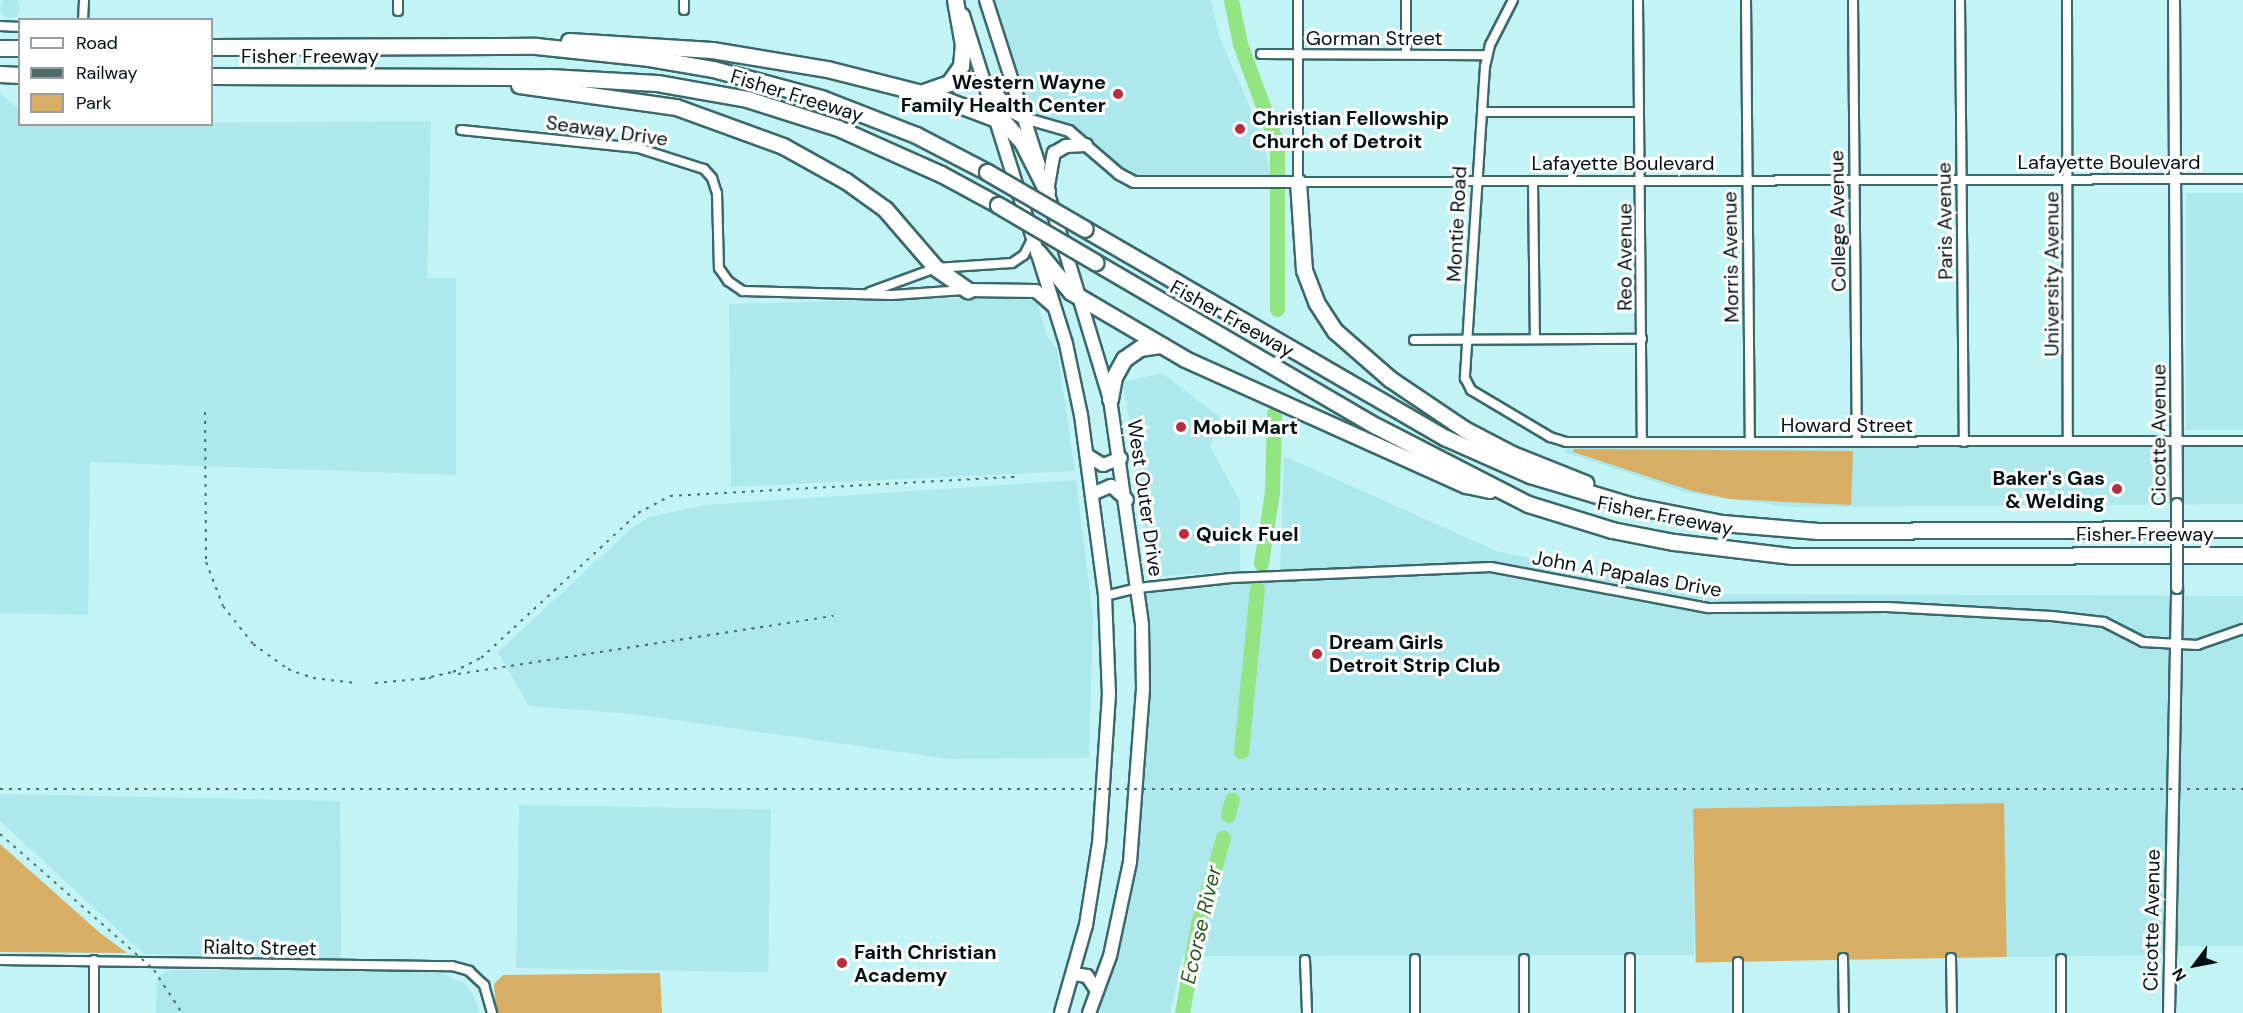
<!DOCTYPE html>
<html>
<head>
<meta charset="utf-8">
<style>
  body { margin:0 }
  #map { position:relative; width:2243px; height:1013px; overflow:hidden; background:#c2f4f6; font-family:"DM Sans",sans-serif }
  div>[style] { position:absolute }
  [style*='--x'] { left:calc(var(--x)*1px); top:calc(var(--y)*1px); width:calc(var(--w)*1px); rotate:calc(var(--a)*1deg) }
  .built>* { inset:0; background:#ace8ec; transform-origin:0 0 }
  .round { border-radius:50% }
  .green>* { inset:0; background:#d8ae65; transform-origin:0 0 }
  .river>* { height:15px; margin:-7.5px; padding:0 7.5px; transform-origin:7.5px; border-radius:7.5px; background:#93e483 }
  .roads { filter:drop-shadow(2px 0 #3a686b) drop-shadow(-2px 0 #3a686b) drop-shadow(0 2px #3a686b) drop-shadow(0 -2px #3a686b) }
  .minor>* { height:8px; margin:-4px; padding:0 4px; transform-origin:4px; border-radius:4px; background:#fff }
  .tertiary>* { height:10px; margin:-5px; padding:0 5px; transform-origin:5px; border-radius:5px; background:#fff }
  .secondary>* { height:12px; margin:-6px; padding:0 6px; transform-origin:6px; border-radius:6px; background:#fff }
  .motorway>* { height:15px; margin:-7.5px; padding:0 7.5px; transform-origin:7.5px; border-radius:7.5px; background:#fff }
  .rail>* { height:2px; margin-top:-1px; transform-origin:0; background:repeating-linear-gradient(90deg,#4d6a6c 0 3px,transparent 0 9px) }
  .bridges { filter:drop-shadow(2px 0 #3a686b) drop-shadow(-2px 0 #3a686b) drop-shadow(0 2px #3a686b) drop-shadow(0 -2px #3a686b) }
  .tertiary-bridge>* { height:10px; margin:-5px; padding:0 5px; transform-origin:5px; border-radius:5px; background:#fff }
  .motorway-bridge>* { height:15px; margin:-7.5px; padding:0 7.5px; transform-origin:7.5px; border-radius:7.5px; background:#fff }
  .dots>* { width:16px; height:16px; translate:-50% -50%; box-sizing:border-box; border:3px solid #fff; border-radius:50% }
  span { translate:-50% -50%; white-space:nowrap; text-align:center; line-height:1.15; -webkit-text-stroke:6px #fff; paint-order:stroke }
  .street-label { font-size:20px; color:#011012 }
  .poi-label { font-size:20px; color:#011012; font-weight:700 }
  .right { translate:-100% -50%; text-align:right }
  .left { translate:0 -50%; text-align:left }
  .water-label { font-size:21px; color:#275b1c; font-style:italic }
  .legend { position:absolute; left:18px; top:18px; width:195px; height:108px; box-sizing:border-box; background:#fff; border:2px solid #999fa0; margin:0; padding:8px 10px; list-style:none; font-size:18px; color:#011012 }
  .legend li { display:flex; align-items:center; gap:12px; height:30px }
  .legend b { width:30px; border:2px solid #999fa0 }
  .north { position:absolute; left:2165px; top:935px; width:60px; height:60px; -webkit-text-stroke:4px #fff; paint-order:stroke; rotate:238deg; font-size:16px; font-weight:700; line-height:24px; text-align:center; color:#011012 }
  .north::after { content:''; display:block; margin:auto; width:21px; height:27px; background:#011012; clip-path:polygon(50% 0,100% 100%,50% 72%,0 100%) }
</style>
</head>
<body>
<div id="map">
  <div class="built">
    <div class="round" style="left:0;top:-2px;width:20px;height:20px"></div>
    <div style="clip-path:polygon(986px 0,1211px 0,1219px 36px,1262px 135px,1272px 182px,1134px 182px,1079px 137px,1024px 118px)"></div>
    <div style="clip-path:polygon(0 94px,19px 108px,20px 124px,431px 121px,427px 278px,456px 278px,456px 475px,90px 462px,88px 615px,0 613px)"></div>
    <div style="left:2243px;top:193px;width:237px;height:57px;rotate:90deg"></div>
    <div style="clip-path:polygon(1035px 296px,1048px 338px,1057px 349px,1075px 471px,731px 487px,729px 304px)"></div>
    <div style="clip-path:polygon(1162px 373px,1221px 418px,1210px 446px,1240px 501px,1240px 571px,1151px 577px,1135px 449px,1122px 382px)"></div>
    <div style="clip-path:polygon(2243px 441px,2243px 504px,1789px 507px,1688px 493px,1564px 452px,1566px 442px)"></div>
    <div style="clip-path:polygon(1284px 456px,1499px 552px,1710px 594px,2243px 596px,2243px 946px,2170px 946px,2169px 955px,2006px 957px,2004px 803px,1693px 811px,1694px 955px,1183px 956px,1170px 1013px,1089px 1013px,1107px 968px,1137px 797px,1138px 588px,1280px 576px)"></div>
    <div style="clip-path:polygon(1076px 480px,1093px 617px,1089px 758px,949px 759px,633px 714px,529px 706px,498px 652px,634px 526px,649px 517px,705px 505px)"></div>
    <div style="clip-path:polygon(0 794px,340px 801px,341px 958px,144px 954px,0 821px)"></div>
    <div style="left:519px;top:805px;width:252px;height:163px;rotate:1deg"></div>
    <div style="clip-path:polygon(171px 970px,434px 970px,464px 983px,474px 996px,479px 1013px,156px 1013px,157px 977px)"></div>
  </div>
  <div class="green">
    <div style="clip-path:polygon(1574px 449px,1853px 451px,1851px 505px,1729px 499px,1692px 491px,1573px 452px)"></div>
    <div style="left:2004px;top:803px;width:154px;height:311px;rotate:89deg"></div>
    <div style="clip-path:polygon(0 844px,100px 933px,127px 953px,0 952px)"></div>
    <div style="clip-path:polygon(660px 973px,662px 1013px,496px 1013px,494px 984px,503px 975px)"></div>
  </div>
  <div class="river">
    <div style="--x:1231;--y:0;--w:45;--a:78.4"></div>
    <div style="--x:1240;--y:44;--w:107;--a:69.7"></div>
    <div style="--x:1277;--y:144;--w:165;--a:90"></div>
    <div style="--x:1261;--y:563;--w:72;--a:-81.2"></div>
    <div style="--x:1272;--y:492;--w:79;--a:-88.5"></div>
    <div style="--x:1241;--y:751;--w:163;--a:-84.4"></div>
    <div style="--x:1228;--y:815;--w:16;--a:-76"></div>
    <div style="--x:1182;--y:1013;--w:91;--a:-79.9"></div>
    <div style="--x:1198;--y:923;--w:89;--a:-73.6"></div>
  </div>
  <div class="roads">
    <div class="minor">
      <div style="--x:398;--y:0;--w:11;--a:90"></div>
      <div style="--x:684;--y:0;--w:10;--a:90"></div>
      <div style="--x:1298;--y:0;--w:182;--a:90"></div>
      <div style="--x:1298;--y:182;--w:945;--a:-0.18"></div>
      <div style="--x:1406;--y:0;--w:54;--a:90"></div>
      <div style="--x:1513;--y:0;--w:51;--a:117.1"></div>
      <div style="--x:1490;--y:45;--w:22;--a:103"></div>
      <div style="--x:1485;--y:66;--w:313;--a:93.7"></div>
      <div style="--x:1465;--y:378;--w:13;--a:63"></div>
      <div style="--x:1471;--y:390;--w:92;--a:30.7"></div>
      <div style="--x:1550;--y:437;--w:17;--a:17"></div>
      <div style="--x:1566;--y:442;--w:677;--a:-0.08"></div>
      <div style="--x:1638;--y:0;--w:442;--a:89.5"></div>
      <div style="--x:1746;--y:0;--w:442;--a:89.5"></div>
      <div style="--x:1853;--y:0;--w:442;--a:89.5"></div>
      <div style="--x:1960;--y:0;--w:442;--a:89.5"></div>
      <div style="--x:2067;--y:0;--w:441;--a:89.9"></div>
      <div style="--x:83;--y:20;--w:20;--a:-87"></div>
      <div style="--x:0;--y:26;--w:20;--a:3"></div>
      <div style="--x:1261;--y:54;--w:226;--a:0.3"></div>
      <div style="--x:1482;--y:112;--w:157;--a:0"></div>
      <div style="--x:461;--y:130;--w:178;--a:5.8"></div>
      <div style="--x:638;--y:148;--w:69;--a:17.7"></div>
      <div style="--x:704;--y:169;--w:12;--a:48"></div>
      <div style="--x:712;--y:178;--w:16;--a:72"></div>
      <div style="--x:717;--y:193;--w:75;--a:88.5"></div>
      <div style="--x:719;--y:268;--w:16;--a:55"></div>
      <div style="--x:728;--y:281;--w:18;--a:34"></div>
      <div style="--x:743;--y:291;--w:149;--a:1.5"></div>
      <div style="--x:892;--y:295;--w:72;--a:-4"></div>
      <div style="--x:1533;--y:182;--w:157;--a:89.3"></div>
      <div style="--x:870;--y:292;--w:70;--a:-20"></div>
      <div style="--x:936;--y:268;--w:76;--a:-3.8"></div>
      <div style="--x:1012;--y:263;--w:14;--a:-34"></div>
      <div style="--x:1024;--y:255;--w:20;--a:-63"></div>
      <div style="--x:1414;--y:340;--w:228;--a:-0.3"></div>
      <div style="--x:1105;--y:596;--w:34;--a:-14"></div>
      <div style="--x:1138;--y:588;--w:94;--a:-6.1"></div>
      <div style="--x:1231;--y:578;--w:260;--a:-2.4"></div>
      <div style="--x:1491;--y:567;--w:222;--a:10.7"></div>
      <div style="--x:1709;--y:608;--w:178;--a:-0.3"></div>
      <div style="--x:1887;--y:607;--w:165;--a:3.1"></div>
      <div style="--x:2052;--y:616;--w:52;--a:6.6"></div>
      <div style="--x:2104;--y:622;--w:44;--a:27.1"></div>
      <div style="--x:2143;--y:642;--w:54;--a:3.2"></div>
      <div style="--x:2197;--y:645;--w:49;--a:-19.2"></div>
      <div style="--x:1630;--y:958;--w:55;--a:90"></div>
      <div style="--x:1843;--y:958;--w:55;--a:89"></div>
      <div style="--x:1951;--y:958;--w:55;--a:89"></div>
      <div style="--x:1415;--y:959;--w:54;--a:90"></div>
      <div style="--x:2061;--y:959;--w:54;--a:90"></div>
      <div style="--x:0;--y:960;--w:452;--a:0.8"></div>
      <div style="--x:452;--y:966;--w:18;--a:16"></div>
      <div style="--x:469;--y:971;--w:21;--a:43"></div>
      <div style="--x:484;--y:985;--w:29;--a:74"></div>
      <div style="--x:94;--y:960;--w:53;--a:90"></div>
      <div style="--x:1305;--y:960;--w:53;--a:87.8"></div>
      <div style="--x:1524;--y:1013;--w:54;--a:-90"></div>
      <div style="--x:1738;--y:1013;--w:51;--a:-90"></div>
    </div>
    <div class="tertiary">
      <div style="--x:2174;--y:0;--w:504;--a:89.66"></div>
      <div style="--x:1024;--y:118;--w:47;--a:16.1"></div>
      <div style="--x:1069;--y:131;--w:66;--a:40.7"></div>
      <div style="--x:1119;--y:174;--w:17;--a:28"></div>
      <div style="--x:1134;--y:182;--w:164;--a:0"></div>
      <div style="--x:2169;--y:1013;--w:425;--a:-88.9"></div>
    </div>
    <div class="secondary">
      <div style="--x:986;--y:0;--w:173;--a:72.2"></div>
      <div style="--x:963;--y:15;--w:345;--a:72.6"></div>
      <div style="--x:1066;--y:344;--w:73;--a:78.1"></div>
      <div style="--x:1081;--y:415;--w:183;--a:82.4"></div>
      <div style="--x:1105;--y:596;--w:98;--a:87.7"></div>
      <div style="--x:1109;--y:694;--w:149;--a:93.8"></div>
      <div style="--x:1099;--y:843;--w:83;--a:99"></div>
      <div style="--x:1086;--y:925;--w:91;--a:105.9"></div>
      <div style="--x:989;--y:85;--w:34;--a:50"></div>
      <div style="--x:1011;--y:111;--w:15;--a:28"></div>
      <div style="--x:1045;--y:184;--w:225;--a:73.2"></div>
      <div style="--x:1110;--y:399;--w:228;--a:81.9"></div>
      <div style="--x:1142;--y:625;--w:64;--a:89.1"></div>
      <div style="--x:1143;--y:689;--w:173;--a:94.3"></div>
      <div style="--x:1130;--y:862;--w:96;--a:102"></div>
      <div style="--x:1110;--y:956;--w:61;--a:110.2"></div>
      <div style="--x:1047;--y:191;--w:39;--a:-80"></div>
      <div style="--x:1054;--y:153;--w:14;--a:-30"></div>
      <div style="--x:1066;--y:146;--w:20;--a:-3"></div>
      <div style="--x:968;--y:290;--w:68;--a:0.8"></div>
      <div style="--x:1036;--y:291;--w:23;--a:41"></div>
      <div style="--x:1087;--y:455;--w:19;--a:32"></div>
      <div style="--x:1103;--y:465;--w:19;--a:-21"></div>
      <div style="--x:1092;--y:494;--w:21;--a:-23"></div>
      <div style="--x:1111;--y:486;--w:21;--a:41"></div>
      <div style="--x:1074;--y:974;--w:13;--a:9"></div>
      <div style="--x:1087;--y:976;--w:18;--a:56"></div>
    </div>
    <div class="motorway">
      <div style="--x:569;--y:41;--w:143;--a:3.6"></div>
      <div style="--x:712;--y:50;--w:117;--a:9.4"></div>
      <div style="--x:827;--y:69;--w:114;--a:14.2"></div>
      <div style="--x:938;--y:97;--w:71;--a:20.7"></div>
      <div style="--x:1004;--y:122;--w:27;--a:48"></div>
      <div style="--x:1022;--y:142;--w:55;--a:63"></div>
      <div style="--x:212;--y:47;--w:324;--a:-0.2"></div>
      <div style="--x:536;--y:46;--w:114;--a:6.1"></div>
      <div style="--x:649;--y:58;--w:65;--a:9.8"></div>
      <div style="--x:713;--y:69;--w:112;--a:15"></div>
      <div style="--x:821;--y:98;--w:102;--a:21.3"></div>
      <div style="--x:916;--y:135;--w:80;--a:27.5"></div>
      <div style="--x:0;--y:48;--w:20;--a:0"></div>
      <div style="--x:0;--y:74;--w:20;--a:3"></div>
      <div style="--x:212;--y:76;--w:337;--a:0.2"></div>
      <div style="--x:549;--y:77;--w:108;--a:3.2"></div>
      <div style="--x:657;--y:83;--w:91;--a:10.1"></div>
      <div style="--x:747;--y:99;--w:96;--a:17.7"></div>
      <div style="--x:838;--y:128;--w:113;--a:24.1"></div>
      <div style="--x:941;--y:174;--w:65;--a:28.5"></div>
      <div style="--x:519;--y:85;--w:159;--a:8"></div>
      <div style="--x:676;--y:107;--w:114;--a:20"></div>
      <div style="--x:783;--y:146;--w:72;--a:29.1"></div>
      <div style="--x:846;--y:181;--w:48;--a:35.7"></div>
      <div style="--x:885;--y:209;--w:78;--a:49.2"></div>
      <div style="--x:936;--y:268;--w:39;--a:35"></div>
      <div style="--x:923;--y:92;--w:28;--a:-19"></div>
      <div style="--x:949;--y:83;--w:21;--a:-55"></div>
      <div style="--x:961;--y:66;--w:21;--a:-85"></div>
      <div style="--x:963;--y:45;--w:46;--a:-100.1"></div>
      <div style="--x:1298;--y:182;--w:88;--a:86.1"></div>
      <div style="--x:1304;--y:270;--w:34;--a:69"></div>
      <div style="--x:1316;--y:302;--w:35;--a:57"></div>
      <div style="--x:1335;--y:331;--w:73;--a:41.1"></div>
      <div style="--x:1390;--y:379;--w:89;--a:34"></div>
      <div style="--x:1464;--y:429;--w:54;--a:27.5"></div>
      <div style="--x:1512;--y:454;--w:79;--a:21.7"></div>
      <div style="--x:1085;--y:229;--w:417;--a:30.1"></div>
      <div style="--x:1446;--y:438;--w:92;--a:23.8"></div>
      <div style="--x:1530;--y:475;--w:104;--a:16.7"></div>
      <div style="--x:1630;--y:505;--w:94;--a:11.1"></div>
      <div style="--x:1722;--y:523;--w:96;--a:4.8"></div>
      <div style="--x:1818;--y:531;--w:425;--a:-0.3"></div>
      <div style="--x:1038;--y:252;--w:52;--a:50.5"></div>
      <div style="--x:1071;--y:292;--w:132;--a:30.4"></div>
      <div style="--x:1185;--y:359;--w:308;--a:24.2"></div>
      <div style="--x:1466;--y:485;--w:24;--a:12"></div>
      <div style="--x:1095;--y:262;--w:325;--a:30.3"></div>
      <div style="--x:1376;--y:426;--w:171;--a:27.2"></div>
      <div style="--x:1528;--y:504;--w:88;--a:17.2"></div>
      <div style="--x:1612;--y:530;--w:63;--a:11"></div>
      <div style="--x:1674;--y:542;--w:119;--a:6.8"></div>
      <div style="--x:1792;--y:556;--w:451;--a:-0.1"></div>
      <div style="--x:1110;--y:399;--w:22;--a:-80"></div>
      <div style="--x:1114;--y:377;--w:21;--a:-61"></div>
      <div style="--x:1124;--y:359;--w:19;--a:-35"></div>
      <div style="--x:1140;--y:348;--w:22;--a:-8"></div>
    </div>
  </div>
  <div class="rail">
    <div style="--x:205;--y:412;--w:150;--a:89.6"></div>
    <div style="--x:206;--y:562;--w:47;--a:68.9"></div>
    <div style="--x:223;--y:606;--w:48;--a:51.7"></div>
    <div style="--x:253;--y:644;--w:43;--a:35.5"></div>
    <div style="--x:288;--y:669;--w:27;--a:20"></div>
    <div style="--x:313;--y:678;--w:43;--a:6.6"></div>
    <div style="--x:458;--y:674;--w:380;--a:-8.8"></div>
    <div style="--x:422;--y:679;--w:32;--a:-13"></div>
    <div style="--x:453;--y:672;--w:31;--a:-27"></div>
    <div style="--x:481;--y:658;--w:214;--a:-42.7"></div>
    <div style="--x:638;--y:513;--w:36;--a:-28"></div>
    <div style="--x:670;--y:496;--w:346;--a:-3.2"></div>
    <div style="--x:375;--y:683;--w:56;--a:-5.1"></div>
    <div style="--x:0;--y:789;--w:2243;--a:0"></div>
    <div style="--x:0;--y:834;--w:205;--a:41.4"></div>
    <div style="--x:154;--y:970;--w:51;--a:56.9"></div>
  </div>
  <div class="bridges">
    <div class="tertiary-bridge">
      <div style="--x:2177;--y:588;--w:84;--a:-90"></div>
    </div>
    <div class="motorway-bridge">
      <div style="--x:987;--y:172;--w:113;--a:30.2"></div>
      <div style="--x:998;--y:205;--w:113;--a:30.4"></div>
    </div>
  </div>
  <div class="dots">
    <div style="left:1118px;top:94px;background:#bd2c3c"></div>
    <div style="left:1240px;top:129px;background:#bd2c3c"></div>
    <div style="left:1181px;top:427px;background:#bd2c3c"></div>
    <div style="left:2117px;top:489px;background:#bd2c3c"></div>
    <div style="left:1184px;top:534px;background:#bd2c3c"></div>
    <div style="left:1317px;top:654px;background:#bd2c3c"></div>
    <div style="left:842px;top:963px;background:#bd2c3c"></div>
  </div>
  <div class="street-label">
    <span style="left:1374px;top:38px">Gorman Street</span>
    <span style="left:310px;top:56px">Fisher Freeway</span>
    <span style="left:797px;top:96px;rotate:17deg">Fisher Freeway</span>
    <span style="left:607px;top:131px;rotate:8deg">Seaway Drive</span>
    <span style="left:2109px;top:162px">Lafayette Boulevard</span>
    <span style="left:1623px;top:163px">Lafayette Boulevard</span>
    <span style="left:1838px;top:221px;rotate:-91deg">College Avenue</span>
    <span style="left:1945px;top:221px;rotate:-91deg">Paris Avenue</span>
    <span style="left:1457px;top:224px;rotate:-87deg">Montie Road</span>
    <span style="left:1625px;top:257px;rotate:-90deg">Reo Avenue</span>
    <span style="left:1731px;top:257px;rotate:-91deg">Morris Avenue</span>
    <span style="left:2052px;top:274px;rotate:-90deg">University Avenue</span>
    <span style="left:1232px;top:319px;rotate:29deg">Fisher Freeway</span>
    <span style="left:1847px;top:425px">Howard Street</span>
    <span style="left:2159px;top:435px;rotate:-90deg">Cicotte Avenue</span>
    <span style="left:1145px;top:498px;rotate:82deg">West Outer Drive</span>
    <span style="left:1665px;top:516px;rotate:11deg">Fisher Freeway</span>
    <span style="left:2145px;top:534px">Fisher Freeway</span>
    <span style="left:1627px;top:574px;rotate:10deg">John A Papalas Drive</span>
    <span style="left:2152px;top:920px;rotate:-89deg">Cicotte Avenue</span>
    <span style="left:260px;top:948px;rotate:1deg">Rialto Street</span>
  </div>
  <div class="poi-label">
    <span class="right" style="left:1106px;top:94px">Western Wayne<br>Family Health Center</span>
    <span class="left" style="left:1252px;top:130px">Christian Fellowship<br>Church of Detroit</span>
    <span class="left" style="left:1193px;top:427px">Mobil Mart</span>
    <span class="right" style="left:2105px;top:490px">Baker's Gas<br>&amp; Welding</span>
    <span class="left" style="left:1196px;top:534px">Quick Fuel</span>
    <span class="left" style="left:1329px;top:654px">Dream Girls<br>Detroit Strip Club</span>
    <span class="left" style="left:854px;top:964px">Faith Christian<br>Academy</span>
  </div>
  <div class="water-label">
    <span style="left:1201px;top:925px;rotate:-77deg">Ecorse River</span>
  </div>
  <ul class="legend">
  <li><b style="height:8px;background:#fff"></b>Road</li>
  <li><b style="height:8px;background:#4d6a6c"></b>Railway</li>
  <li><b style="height:16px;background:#d8ae65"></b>Park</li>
  </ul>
  <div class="north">N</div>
</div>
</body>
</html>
